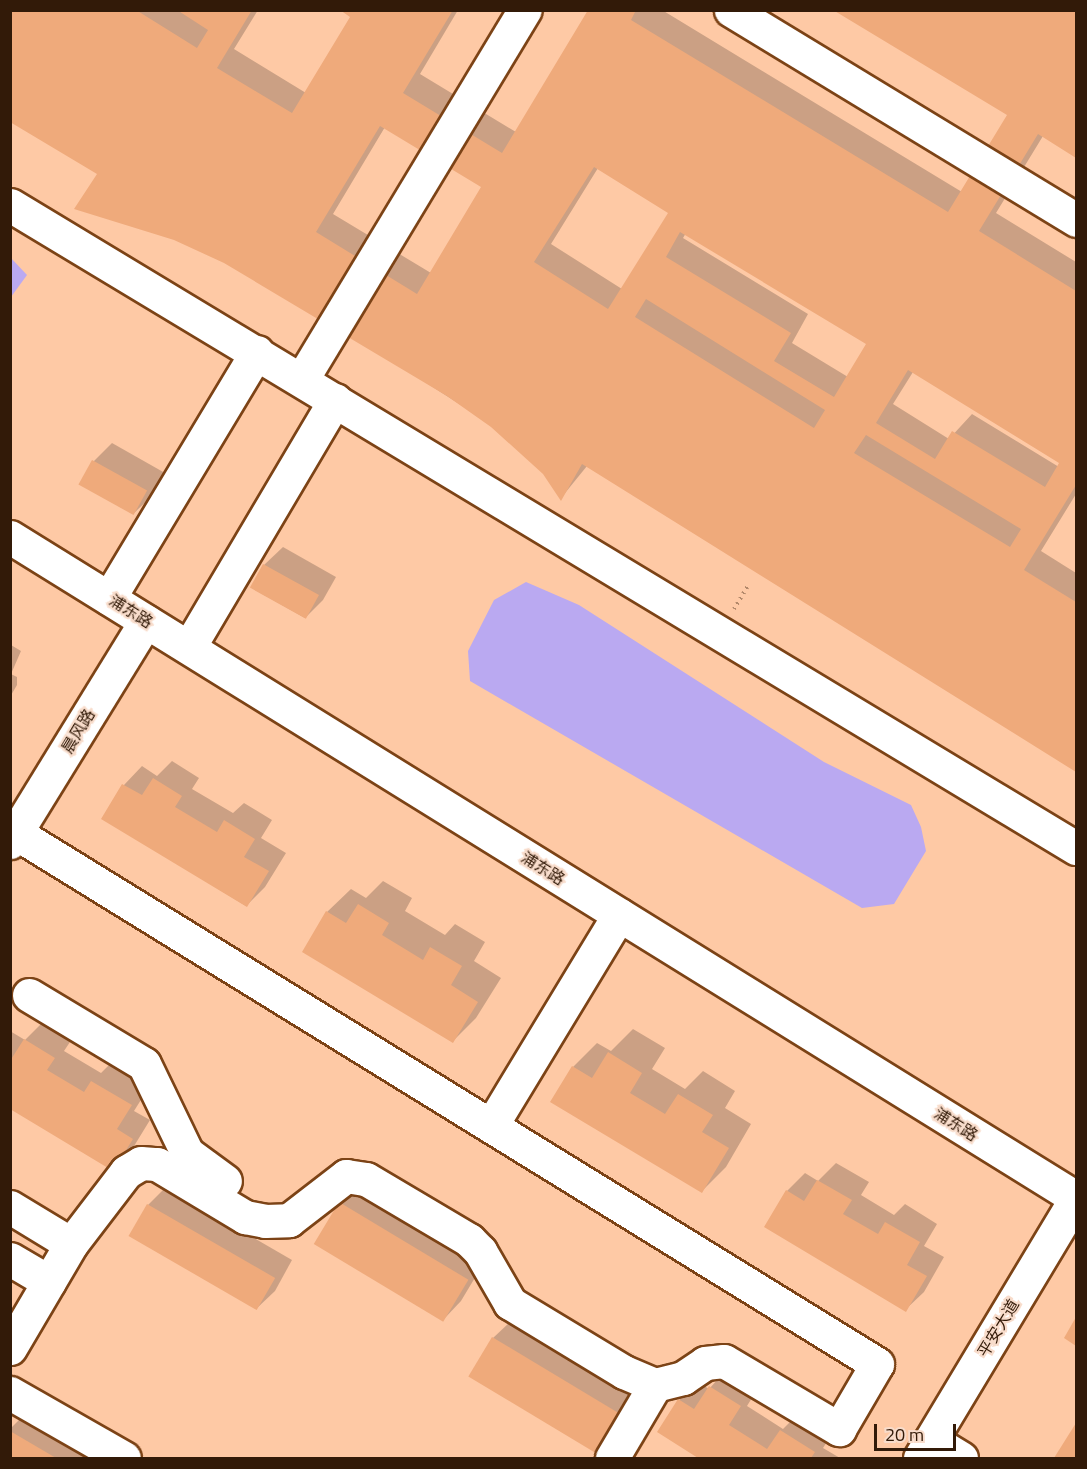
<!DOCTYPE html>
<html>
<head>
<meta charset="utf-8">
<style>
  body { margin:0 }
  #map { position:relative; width:1087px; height:1469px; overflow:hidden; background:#fec9a5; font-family:"Titillium Web","Noto Sans SC",sans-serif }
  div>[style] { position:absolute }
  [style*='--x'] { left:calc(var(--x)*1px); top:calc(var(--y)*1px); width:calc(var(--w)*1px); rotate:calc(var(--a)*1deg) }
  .water>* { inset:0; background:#baa9f1 }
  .shadow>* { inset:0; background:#0003 }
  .building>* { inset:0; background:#efaa7b; transform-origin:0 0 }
  .path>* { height:4px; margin-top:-2px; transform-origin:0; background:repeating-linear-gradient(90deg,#b2886a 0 1.5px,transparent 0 6px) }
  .roads { filter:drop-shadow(2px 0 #7c4316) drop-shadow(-2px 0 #7c4316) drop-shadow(0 2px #7c4316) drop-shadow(0 -2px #7c4316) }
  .minor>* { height:33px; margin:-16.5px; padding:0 16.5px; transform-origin:16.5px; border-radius:16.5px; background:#fff }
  span { translate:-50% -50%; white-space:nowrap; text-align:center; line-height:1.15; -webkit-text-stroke:4.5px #f8dccb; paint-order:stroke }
  .street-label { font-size:16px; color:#321a08 }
  .frame { position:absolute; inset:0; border:12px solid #321a08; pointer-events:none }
  .scale { position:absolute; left:874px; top:1424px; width:82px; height:27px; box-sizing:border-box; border:3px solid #321a08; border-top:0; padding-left:8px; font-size:18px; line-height:21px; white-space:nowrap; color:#321a08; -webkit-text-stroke:4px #f8dccb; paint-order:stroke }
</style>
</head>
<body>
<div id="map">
  <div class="water">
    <div style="clip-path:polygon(10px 257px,27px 275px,11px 297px,10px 297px)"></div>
    <div style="clip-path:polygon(526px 582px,579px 605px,824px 762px,911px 805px,921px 827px,926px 851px,894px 904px,862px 908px,470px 681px,468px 651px,494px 600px)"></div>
  </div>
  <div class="shadow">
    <div style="clip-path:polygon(evenodd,10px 10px,258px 10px,234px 49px,306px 93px,352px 16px,343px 10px,458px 10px,420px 74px,516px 132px,590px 10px,662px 10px,962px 192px,1009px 115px,836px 10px,1076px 10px,1076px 156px,1043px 136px,996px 213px,1076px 262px,1076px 494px,1041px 551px,1076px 573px,1076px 770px,587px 466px,561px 498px,544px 473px,492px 425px,100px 174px,10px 10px,385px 127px,484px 187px,431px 273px,333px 214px,385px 127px,10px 10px,598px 168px,670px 213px,622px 289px,551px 244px,598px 168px,10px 10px,686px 233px,868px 344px,848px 377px,792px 343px,808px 314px,683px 238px,686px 233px,10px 10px,913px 372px,1061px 463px,1059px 467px,972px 414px,949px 439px,893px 404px,913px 372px)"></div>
    <div style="clip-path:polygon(112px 443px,165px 473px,152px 496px,133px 514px,80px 484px,94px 461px)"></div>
    <div style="clip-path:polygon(283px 547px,336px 577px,323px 600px,305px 618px,252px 588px,264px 565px)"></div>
    <div style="clip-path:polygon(11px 645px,21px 651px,11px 674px,17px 677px,17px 685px,10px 697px)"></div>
    <div style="clip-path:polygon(172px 761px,199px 778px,192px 789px,233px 813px,244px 803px,272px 820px,261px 838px,286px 853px,265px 887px,246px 906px,103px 818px,124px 785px,142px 766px,157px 776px)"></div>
    <div style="clip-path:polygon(383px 881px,412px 898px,405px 911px,445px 935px,455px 924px,485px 942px,474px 961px,501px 978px,476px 1018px,453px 1041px,327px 912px,351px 889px,366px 898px)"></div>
    <div style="clip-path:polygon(43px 1022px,72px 1039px,64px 1051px,101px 1073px,110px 1064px,149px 1087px,134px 1111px,150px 1120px,131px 1151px,113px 1169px,10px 1108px,10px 1031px,25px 1040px)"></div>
    <div style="clip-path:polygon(633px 1029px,665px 1048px,652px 1069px,685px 1089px,703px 1071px,735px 1091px,725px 1108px,751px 1124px,726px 1167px,702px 1191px,573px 1067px,597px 1043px,611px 1051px)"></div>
    <div style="clip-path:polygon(836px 1163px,869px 1182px,861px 1195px,894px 1215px,905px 1204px,937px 1224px,924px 1246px,944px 1257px,924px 1292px,905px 1310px,787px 1191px,805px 1173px,818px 1181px)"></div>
    <div style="clip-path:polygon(358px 1185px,485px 1261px,461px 1301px,443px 1320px,340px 1203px)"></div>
    <div style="clip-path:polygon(166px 1187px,292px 1260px,275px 1291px,256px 1309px,148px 1205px)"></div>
    <div style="clip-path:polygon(512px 1320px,638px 1398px,615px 1435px,493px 1338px)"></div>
    <div style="clip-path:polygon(728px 1368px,758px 1388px,747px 1406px,783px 1429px,799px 1413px,832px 1434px,823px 1448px,840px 1458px,701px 1458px,659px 1432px,679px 1400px,698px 1382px,709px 1389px)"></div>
    <div style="clip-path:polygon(32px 1407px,119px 1458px,10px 1458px,10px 1429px)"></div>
    <div style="clip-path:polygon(1076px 1426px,1076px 1458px,1056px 1458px)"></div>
  </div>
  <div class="building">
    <div style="clip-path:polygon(evenodd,10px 10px,136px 10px,197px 48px,208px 30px,177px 10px,252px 10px,217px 68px,292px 113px,350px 17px,340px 10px,453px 10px,403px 93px,502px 153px,588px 10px,636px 10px,631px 20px,948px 212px,1007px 115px,833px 10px,1076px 10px,1076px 158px,1038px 134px,979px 231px,1076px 291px,1076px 485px,1024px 570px,1076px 602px,1076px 772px,582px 464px,561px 501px,543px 474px,491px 427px,447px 396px,224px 263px,174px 240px,74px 209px,97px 174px,10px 122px,10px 10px,380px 126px,481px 187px,417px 294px,316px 232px,380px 126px,10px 10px,594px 167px,668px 213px,608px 309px,534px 262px,594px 167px,10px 10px,680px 232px,866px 344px,834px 397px,774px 361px,791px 333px,666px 257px,680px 232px,10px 10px,646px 299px,825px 410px,814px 428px,635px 317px,646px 299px,10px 10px,908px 370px,1059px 463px,1045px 487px,952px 431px,935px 459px,876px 423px,908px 370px,10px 10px,866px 435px,1021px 529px,1010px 547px,854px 453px,866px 435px)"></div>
    <div style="left:92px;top:460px;width:63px;height:28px;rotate:29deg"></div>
    <div style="left:263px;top:564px;width:64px;height:27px;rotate:29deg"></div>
    <div style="clip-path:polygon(153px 778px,182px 796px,175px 807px,217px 832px,224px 820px,255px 839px,244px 857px,269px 871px,247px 907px,101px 819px,122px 784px,142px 795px)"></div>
    <div style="clip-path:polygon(358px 904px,389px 923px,382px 935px,423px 960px,430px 947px,462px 966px,451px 985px,478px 1002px,453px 1043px,302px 952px,326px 911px,346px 923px)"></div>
    <div style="clip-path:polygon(24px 1039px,55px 1058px,47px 1070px,84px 1092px,91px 1081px,132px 1105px,117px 1129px,133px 1139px,113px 1171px,10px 1109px,10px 1061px)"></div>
    <div style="clip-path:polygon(608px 1052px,642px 1073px,630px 1093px,665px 1114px,678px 1094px,713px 1115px,702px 1132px,729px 1148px,702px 1193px,550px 1102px,572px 1066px,592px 1078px)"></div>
    <div style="clip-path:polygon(817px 1180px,852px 1200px,843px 1214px,878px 1234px,885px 1222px,920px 1242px,907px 1265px,927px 1276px,906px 1312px,764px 1227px,786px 1190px,804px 1201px)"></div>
    <div style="left:339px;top:1202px;width:151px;height:49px;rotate:31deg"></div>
    <div style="left:147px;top:1204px;width:148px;height:37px;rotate:30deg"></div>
    <div style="clip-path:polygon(1076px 1317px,1076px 1346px,1064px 1338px)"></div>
    <div style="left:492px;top:1337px;width:151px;height:46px;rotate:31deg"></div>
    <div style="clip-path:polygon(709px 1386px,741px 1406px,729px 1425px,767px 1449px,780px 1430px,815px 1452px,811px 1458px,698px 1458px,657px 1432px,678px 1399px,694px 1409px)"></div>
    <div style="clip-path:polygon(1076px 1423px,1076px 1458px,1054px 1458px)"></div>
    <div style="clip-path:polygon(10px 1431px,56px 1458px,10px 1458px)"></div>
  </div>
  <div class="path">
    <div style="--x:734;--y:609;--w:29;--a:-59"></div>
  </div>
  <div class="roads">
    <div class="minor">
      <div style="--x:731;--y:10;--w:404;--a:31.3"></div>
      <div style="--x:10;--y:205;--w:1245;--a:31.1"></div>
      <div style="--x:302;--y:379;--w:431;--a:-58.9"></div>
      <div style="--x:10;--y:537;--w:1254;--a:31.8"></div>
      <div style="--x:109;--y:598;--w:287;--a:-59"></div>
      <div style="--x:189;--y:647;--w:287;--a:-59.4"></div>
      <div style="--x:10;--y:842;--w:259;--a:-58.4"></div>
      <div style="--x:29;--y:995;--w:134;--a:31"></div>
      <div style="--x:144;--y:1064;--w:99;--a:64.2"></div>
      <div style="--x:187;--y:1153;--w:47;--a:36.4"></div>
      <div style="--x:491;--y:1126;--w:247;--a:-58.8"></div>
      <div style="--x:10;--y:1207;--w:71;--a:31.2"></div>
      <div style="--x:10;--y:1259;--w:45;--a:30.5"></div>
      <div style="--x:10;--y:1348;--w:121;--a:-59.6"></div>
      <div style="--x:71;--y:1244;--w:91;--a:-52.6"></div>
      <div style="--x:126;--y:1172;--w:17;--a:-31"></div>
      <div style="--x:141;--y:1163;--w:16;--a:4"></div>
      <div style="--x:157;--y:1164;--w:103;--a:31.1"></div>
      <div style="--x:245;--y:1217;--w:20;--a:11"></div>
      <div style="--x:265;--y:1221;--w:24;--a:-2"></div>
      <div style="--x:289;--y:1220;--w:72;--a:-37.7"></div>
      <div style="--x:346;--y:1176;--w:20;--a:9"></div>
      <div style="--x:366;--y:1179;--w:120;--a:30.6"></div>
      <div style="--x:469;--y:1240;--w:16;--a:45"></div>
      <div style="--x:480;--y:1251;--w:60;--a:60"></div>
      <div style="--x:510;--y:1303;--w:133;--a:31.2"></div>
      <div style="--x:624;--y:1372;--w:34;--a:23"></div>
      <div style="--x:655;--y:1385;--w:29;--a:-14"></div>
      <div style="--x:683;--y:1378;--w:27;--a:-34"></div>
      <div style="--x:705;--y:1363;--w:19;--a:-6"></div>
      <div style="--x:724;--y:1361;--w:134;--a:30.6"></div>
      <div style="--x:839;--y:1429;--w:75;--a:-59.7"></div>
      <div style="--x:877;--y:1364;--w:1012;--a:-148.34"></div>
      <div style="--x:10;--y:1393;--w:131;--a:29.7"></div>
      <div style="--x:931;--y:1440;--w:35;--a:31"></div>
      <div style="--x:612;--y:1458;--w:85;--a:-59.5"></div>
      <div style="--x:920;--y:1458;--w:303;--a:-59"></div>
    </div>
  </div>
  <div class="street-label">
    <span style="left:131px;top:611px;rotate:32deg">浦东路</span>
    <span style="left:78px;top:731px;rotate:-59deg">晨风路</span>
    <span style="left:543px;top:868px;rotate:32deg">浦东路</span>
    <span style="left:956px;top:1124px;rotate:32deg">浦东路</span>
    <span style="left:998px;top:1328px;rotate:-59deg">平安大道</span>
  </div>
  <div class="frame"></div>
  <div class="scale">20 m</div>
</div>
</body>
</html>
